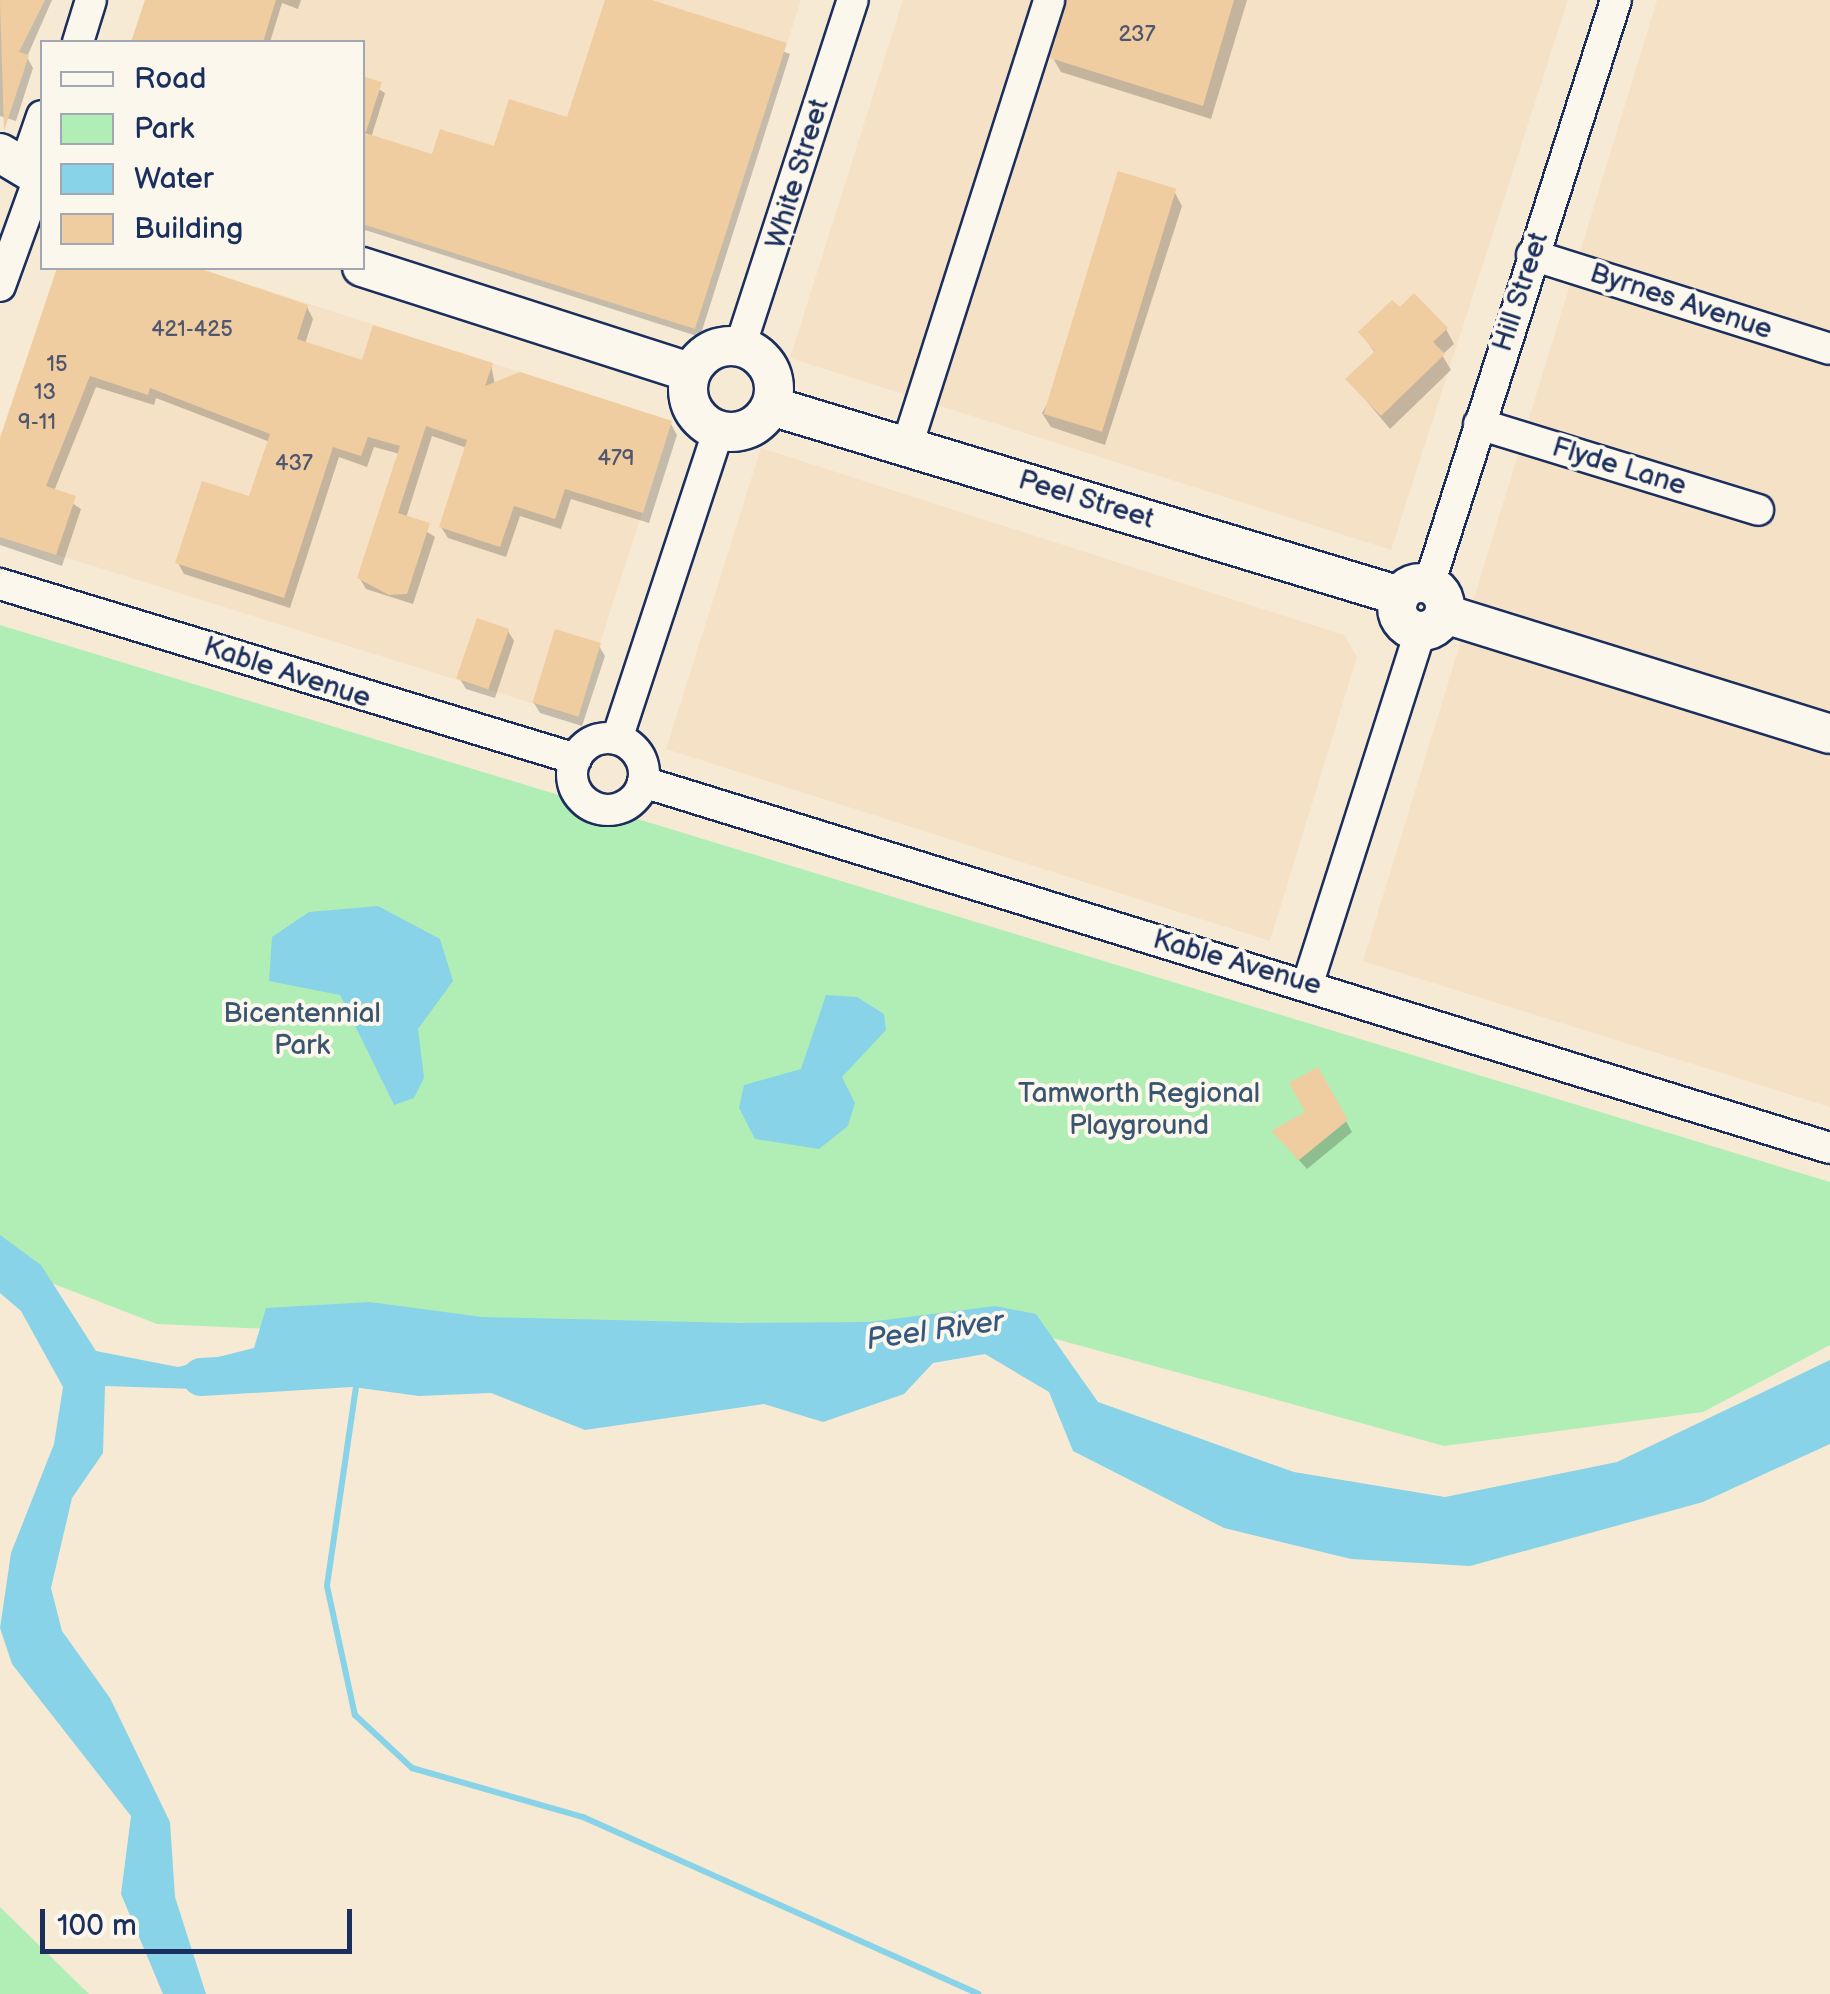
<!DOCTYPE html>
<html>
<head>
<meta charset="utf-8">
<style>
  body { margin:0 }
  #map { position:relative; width:1830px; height:1994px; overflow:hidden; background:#f7ead5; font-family:"Balsamiq Sans",sans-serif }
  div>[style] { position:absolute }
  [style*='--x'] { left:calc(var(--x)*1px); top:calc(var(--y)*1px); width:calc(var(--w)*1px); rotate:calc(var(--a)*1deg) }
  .built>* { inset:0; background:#f5e1c5 }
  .green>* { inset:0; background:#b1eeb5 }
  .water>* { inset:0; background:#88d3e8 }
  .shadow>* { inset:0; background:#0003 }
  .stream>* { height:6px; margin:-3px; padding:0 3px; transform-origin:3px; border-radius:3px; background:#88d3e8 }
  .river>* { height:38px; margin:-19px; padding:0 19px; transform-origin:19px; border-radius:19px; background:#88d3e8 }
  .building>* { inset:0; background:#efcda0; transform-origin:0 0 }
  .roads { filter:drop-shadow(2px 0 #1b2f5e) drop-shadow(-2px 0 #1b2f5e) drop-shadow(0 2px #1b2f5e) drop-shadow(0 -2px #1b2f5e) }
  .minor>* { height:30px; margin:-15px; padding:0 15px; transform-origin:15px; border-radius:15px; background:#fbf7ec }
  .minor>.ring { margin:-15px; padding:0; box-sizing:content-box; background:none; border:30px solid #fbf7ec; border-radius:50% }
  .major>* { height:38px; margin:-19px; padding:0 19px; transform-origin:19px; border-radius:19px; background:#fbf7ec }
  .major>.ring { margin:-19px; padding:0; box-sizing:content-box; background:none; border:38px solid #fbf7ec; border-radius:50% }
  span { translate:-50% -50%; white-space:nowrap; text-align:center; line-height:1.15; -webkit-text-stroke:8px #fbf7ec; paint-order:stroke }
  .number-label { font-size:22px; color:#50566e }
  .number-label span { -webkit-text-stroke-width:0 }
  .street-label { font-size:28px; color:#1b2f5e }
  .park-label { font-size:28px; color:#39556f }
  .water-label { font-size:30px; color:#365880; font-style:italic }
  .legend { position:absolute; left:40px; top:40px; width:325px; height:230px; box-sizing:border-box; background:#fbf7ec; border:2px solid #a1a7b3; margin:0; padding:12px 18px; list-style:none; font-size:30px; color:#1b2f5e }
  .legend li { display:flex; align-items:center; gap:20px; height:50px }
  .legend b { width:50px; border:2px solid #a1a7b3 }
  .scale { position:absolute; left:40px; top:1909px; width:312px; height:45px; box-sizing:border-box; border:5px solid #1b2f5e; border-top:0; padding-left:12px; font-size:30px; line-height:35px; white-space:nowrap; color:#1b2f5e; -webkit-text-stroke:8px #fbf7ec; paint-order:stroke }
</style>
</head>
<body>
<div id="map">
  <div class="built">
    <div style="clip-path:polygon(145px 0,801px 0,695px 329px,363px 224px,362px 42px,131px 42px)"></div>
    <div style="clip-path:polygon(903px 0,1568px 0,1391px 550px,790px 358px)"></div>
    <div style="clip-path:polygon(1657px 0,1830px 0,1830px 1107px,1363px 961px)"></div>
    <div style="clip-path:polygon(57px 268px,198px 268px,672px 421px,576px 717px,0 537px,0 438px)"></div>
    <div style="clip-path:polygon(761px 448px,1344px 635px,1357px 657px,1270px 941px,666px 749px)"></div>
  </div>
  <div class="green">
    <div style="clip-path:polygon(0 625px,1830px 1182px,1830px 1345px,1703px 1412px,1444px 1446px,998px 1323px,858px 1355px,157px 1324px,0 1263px)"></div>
    <div style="clip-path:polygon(0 1907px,89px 1994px,0 1994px)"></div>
  </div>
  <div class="water">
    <div style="clip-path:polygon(378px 906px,440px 939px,453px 981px,418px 1029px,424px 1078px,414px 1098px,394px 1105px,340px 995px,269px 981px,272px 937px,309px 912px)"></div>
    <div style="clip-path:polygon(826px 995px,857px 997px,884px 1014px,886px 1030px,842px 1077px,855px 1103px,848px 1126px,819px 1149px,755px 1139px,739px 1108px,744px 1085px,801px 1069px)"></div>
    <div style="clip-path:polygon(0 1235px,41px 1265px,96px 1351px,178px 1367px,254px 1348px,266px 1308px,370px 1302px,482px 1317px,738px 1323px,869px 1322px,995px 1306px,1036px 1314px,1098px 1402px,1294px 1472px,1445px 1497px,1617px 1462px,1830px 1360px,1830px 1444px,1703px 1502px,1470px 1566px,1351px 1559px,1224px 1528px,1073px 1451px,1049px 1392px,985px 1354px,933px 1363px,904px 1394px,823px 1422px,764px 1404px,585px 1430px,491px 1393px,419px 1396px,331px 1384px,267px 1357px,244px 1379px,195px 1389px,105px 1386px,103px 1453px,72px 1498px,51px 1588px,62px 1631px,110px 1698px,170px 1822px,175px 1897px,206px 1994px,163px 1994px,121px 1894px,131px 1816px,12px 1664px,0 1628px,11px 1553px,54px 1444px,63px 1387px,21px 1311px,0 1293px)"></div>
  </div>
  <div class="shadow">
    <div style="clip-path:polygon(0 0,52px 0,27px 57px,33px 68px,16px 121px,0 116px)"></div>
    <div style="clip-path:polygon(147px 0,301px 0,298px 9px,282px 3px,270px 42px,134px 42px)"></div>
    <div style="clip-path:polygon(608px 0,644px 0,790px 54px,700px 337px,362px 229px,362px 79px,385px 93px,371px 138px,433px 158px,495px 149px,569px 120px)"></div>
    <div style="clip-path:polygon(1069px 0,1247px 0,1211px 119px,1061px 72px,1053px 58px)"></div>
    <div style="clip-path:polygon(1174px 191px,1182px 206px,1105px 445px,1051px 427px,1042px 413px)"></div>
    <div style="clip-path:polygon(59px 268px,179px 268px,307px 307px,313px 319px,305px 344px,363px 363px,491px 365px,495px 385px,671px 424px,677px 435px,649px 523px,571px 499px,561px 529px,520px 516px,506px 557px,448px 538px,441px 527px,467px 448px,432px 436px,406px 518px,435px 537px,413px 604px,366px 589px,359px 577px,400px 454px,374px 447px,367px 467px,339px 457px,290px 608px,184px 574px,178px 563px,251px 499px,270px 442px,156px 398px,154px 405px,96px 387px,54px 491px,81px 509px,62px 566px,0 545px,0 447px)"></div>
    <div style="clip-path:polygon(1400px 311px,1446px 329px,1454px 344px,1442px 355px,1451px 370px,1390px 429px,1349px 380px,1376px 354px,1361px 333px)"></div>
    <div style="clip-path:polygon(508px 631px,514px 641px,495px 698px,466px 689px,460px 679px)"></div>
    <div style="clip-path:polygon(599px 646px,605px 656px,582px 726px,540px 713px,534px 703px)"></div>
    <div style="clip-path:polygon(1317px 1070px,1352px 1132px,1307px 1169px,1274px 1132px,1309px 1113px)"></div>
  </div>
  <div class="stream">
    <div style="--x:357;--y:1380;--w:208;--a:98.3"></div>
    <div style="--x:327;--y:1586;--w:132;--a:77.8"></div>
    <div style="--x:355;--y:1715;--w:78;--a:42.9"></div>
    <div style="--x:412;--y:1768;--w:178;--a:16"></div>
    <div style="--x:583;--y:1817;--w:433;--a:24.1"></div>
  </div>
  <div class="river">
    <div style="--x:201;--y:1377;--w:150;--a:-3.4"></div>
  </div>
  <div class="building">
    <div style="clip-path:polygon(0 0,45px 0,19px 52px,29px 55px,4px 131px)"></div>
    <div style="clip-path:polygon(145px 0,276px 0,263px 42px,131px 42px)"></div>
    <div style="clip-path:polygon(605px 0,652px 0,787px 43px,695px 329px,362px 224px,362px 132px,432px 154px,440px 129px,494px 146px,509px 99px,567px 117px)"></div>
    <div style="clip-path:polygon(1067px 0,1234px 0,1203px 106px,1050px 58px)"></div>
    <div style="clip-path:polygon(362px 76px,382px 82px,366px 132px,362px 131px)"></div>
    <div style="left:1118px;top:171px;width:61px;height:254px;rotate:17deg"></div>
    <div style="clip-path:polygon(57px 268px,198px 268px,308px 305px,297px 339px,362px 360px,373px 325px,493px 363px,485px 386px,520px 372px,672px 421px,643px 513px,565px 489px,555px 519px,514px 506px,500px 547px,439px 527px,467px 440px,426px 426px,398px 513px,430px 523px,407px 594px,389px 595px,357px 578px,400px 446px,368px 437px,361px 456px,333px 447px,284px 598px,175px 563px,202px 481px,249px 496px,270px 434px,150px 388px,148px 395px,90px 376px,46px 486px,76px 496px,56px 555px,0 537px,0 438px)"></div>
    <div style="clip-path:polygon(1414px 293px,1448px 328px,1433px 342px,1445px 354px,1381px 416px,1345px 379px,1375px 351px,1358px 332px,1392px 300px,1400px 307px)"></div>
    <div style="left:477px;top:618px;width:34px;height:64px;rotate:19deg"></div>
    <div style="left:555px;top:629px;width:48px;height:77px;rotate:17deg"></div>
    <div style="clip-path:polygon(1318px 1067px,1348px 1120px,1299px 1160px,1271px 1131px,1305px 1112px,1289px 1083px)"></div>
  </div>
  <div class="roads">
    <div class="minor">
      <div style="--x:78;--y:42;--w:44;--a:-72.8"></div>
      <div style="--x:30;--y:151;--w:37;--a:-71"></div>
      <div style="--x:1532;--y:255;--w:312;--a:17.5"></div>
      <div style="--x:0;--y:286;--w:123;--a:-70.1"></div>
      <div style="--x:740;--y:347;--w:365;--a:-72"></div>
      <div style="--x:1479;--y:424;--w:292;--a:17.1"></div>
      <div style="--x:907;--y:446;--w:468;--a:-72.3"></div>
      <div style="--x:0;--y:584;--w:602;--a:16.9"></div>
      <div style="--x:1429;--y:585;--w:614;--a:-72.27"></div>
      <div class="ring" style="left:572px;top:738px;width:42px;height:42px"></div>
      <div style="--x:617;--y:739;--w:323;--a:-71.8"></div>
      <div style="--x:643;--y:782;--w:1242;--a:17.14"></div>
      <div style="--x:1308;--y:983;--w:368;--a:-72.3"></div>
    </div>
    <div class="major">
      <div style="--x:0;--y:153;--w:49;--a:30.8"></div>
      <div style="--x:362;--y:267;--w:343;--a:17.8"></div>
      <div class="ring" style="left:688px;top:346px;width:48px;height:48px"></div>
      <div style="--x:771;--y:406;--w:657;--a:16.81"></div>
      <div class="ring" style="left:1397px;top:583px;width:10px;height:10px"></div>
      <div style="--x:1445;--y:614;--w:403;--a:17.3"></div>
    </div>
  </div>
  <div class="number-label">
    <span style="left:1137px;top:35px">237</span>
    <span style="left:192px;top:330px">421-425</span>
    <span style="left:57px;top:365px">15</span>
    <span style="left:45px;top:393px">13</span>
    <span style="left:37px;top:423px">9-11</span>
    <span style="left:616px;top:459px">479</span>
    <span style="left:294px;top:464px">437</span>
  </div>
  <div class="street-label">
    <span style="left:798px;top:174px;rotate:-73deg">White Street</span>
    <span style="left:1521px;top:292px;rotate:-72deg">Hill Street</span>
    <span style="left:1681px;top:302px;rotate:18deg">Byrnes Avenue</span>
    <span style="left:1619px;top:467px;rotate:17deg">Flyde Lane</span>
    <span style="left:1086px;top:500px;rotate:17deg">Peel Street</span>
    <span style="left:287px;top:673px;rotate:18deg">Kable Avenue</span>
    <span style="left:1237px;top:963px;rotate:16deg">Kable Avenue</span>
  </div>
  <div class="park-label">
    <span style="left:302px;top:1030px">Bicentennial<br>Park</span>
    <span style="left:1139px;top:1110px">Tamworth Regional<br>Playground</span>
  </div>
  <div class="water-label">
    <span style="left:935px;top:1331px;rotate:-8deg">Peel River</span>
  </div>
  <ul class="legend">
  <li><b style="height:12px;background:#fbf7ec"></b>Road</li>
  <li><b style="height:28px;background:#b1eeb5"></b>Park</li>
  <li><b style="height:28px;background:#88d3e8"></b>Water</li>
  <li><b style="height:28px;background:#efcda0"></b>Building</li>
  </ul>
  <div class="scale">100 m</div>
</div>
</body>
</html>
